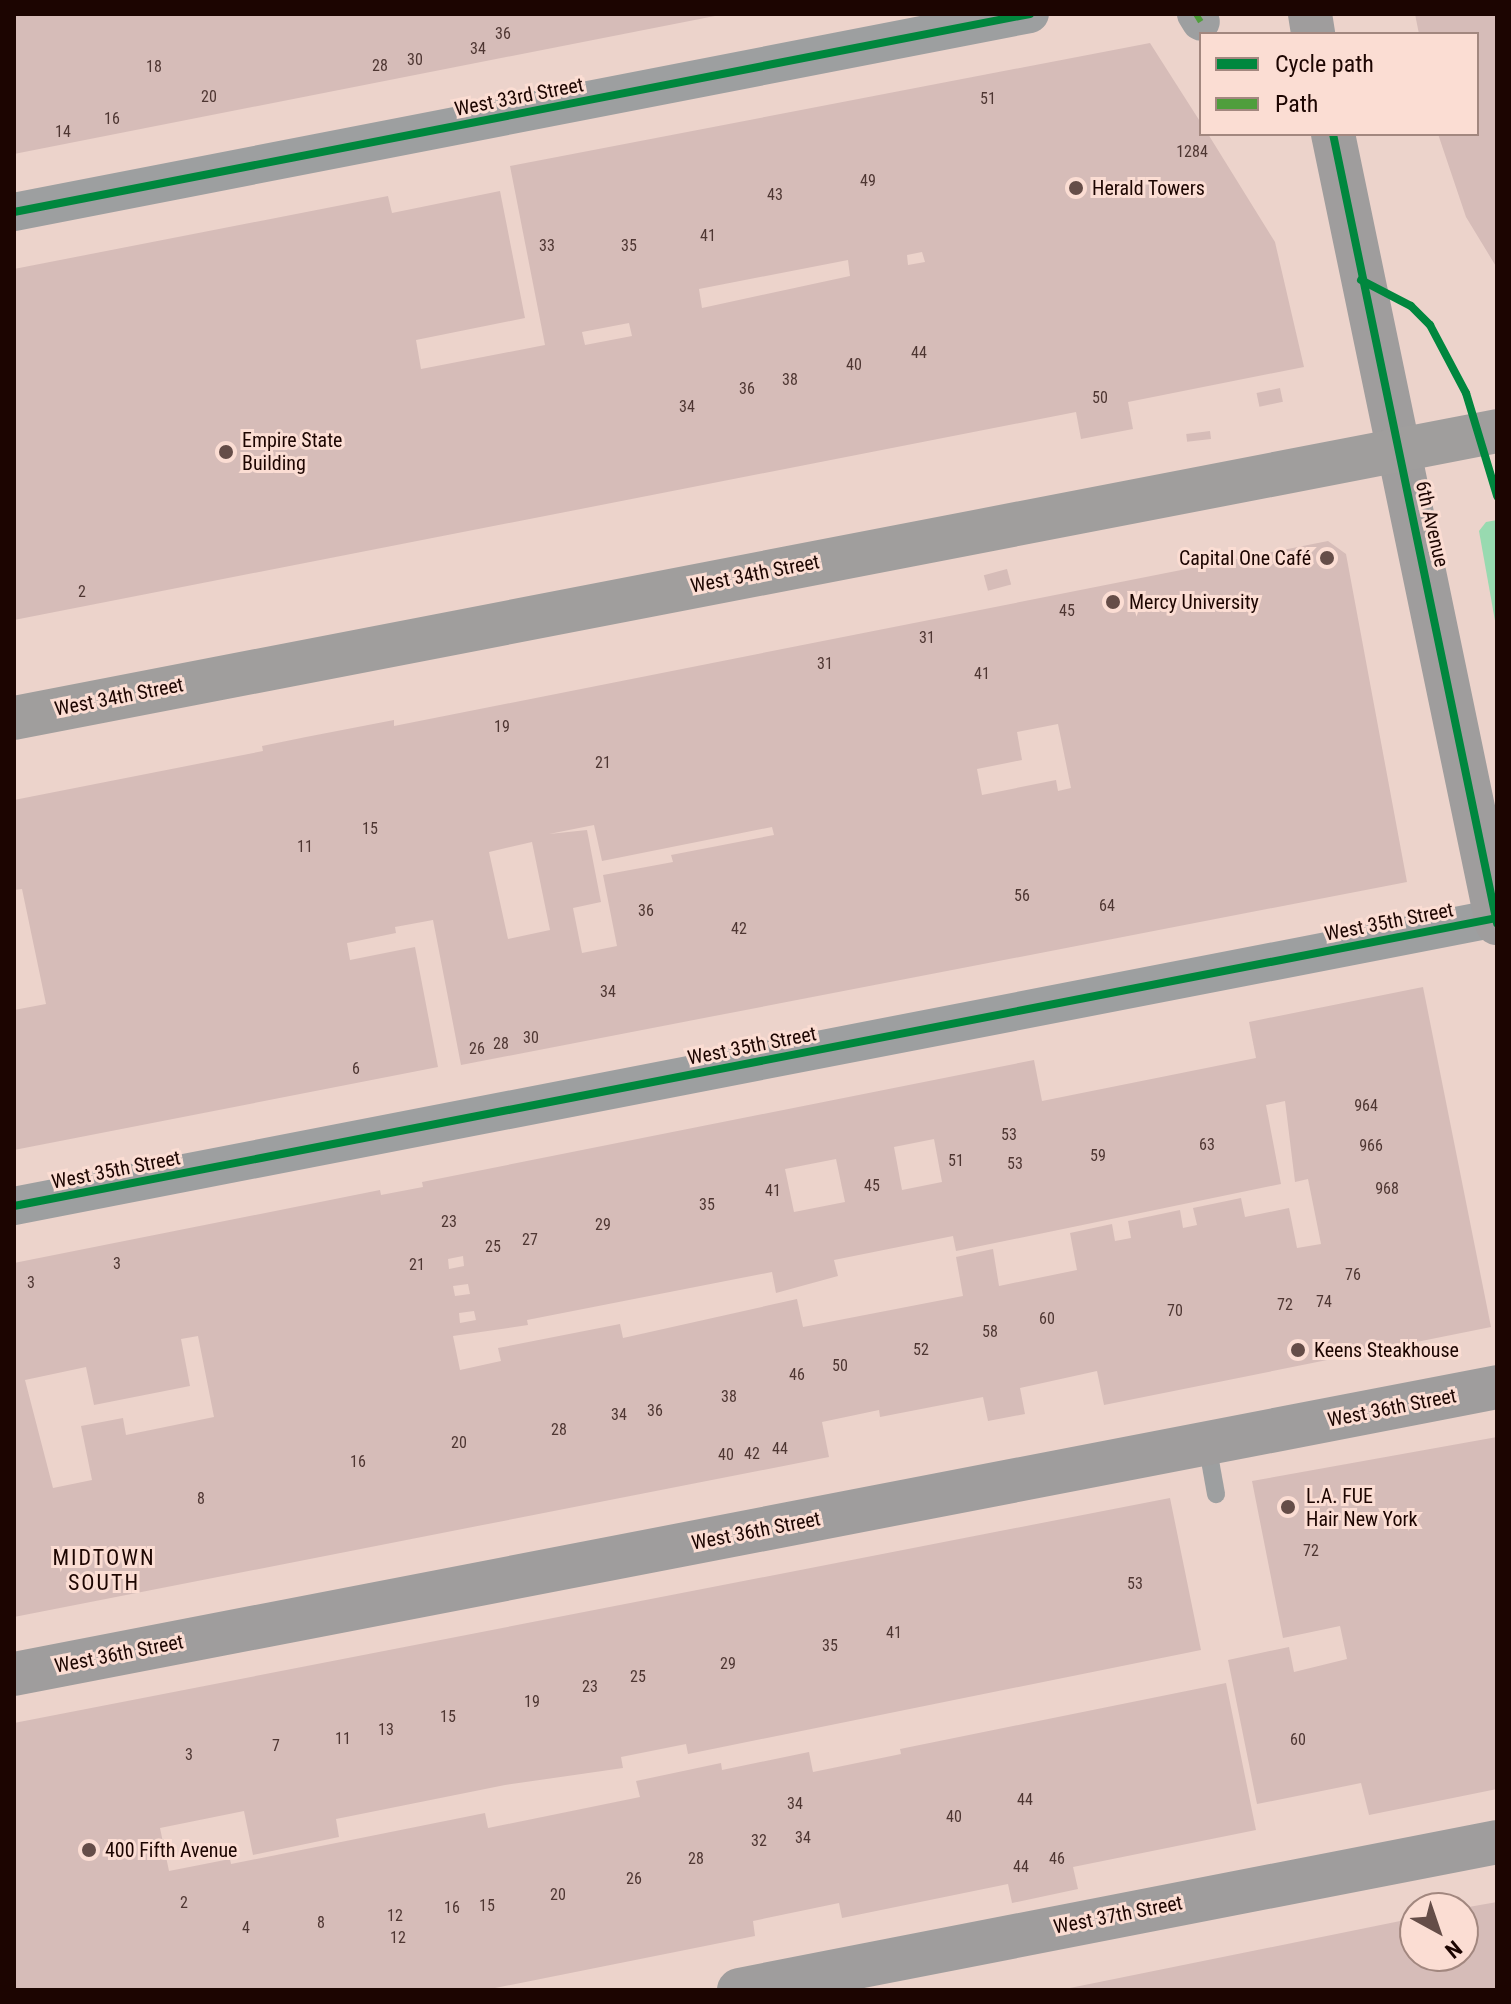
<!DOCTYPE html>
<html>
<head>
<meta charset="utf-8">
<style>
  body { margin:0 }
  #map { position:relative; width:1511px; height:2004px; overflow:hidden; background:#ecd3cb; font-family:"Roboto Condensed",sans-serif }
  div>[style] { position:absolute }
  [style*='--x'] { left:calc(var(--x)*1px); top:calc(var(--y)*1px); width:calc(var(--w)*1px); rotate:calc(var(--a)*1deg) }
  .green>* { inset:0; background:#98dab0 }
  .building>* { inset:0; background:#d6bcb8; transform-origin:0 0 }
  .lane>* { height:18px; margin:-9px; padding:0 9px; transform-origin:9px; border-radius:9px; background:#9d9fa0 }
  .street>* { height:38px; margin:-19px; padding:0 19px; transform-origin:19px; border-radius:19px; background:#9d9fa0 }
  .secondary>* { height:44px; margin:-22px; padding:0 22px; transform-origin:22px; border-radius:22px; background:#9f9d9d }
  .primary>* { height:44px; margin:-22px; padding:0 22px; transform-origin:22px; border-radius:22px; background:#a09e9d }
  .quiet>* { height:6px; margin-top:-3px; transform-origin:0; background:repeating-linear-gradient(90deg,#4f9e3c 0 12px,transparent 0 18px) }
  .cycleway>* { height:8px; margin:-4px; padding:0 4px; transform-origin:4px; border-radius:4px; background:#00873e }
  .dots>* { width:22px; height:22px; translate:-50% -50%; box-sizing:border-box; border:4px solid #fbddd3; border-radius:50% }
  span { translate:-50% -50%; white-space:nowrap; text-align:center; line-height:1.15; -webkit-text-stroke:6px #fbddd3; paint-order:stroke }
  .number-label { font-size:16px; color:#4e3632 }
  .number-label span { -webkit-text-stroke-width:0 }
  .street-label { font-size:20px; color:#1c0501 }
  .poi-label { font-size:20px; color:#1c0501 }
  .left { translate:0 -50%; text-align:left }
  .right { translate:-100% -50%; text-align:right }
  .neighbourhood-label { font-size:22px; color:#1c0501; letter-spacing:2px }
  .frame { position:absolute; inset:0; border:16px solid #1c0501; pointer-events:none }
  .legend { position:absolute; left:1199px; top:32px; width:280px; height:104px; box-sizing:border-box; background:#fbddd3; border:2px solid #a2877f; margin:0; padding:10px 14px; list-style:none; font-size:24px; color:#1c0501 }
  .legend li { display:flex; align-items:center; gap:16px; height:40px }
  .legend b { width:40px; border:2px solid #a2877f }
  .north { position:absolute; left:1399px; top:1892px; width:80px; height:80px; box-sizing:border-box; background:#fbddd3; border:2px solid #a2877f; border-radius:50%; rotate:140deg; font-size:22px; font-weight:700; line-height:32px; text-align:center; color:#1c0501 }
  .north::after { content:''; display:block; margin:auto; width:28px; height:36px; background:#654d48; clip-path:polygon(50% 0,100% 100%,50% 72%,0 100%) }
</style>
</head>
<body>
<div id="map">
  <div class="green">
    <div style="clip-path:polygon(1497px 520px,1497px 632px,1479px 531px,1486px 522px)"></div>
  </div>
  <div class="building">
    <div style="clip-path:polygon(14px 14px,719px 14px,720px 15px,14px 154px)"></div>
    <div style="clip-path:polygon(1415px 14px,1497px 14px,1497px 268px,1466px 217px,1438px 134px,1477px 134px,1477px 34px,1419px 34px)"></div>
    <div style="clip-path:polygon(evenodd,1150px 43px,1201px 123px,1201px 134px,1208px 134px,1275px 242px,1304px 367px,1128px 402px,1133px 429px,1081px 439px,1076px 412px,14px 620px,14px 269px,388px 196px,392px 213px,500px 191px,525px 318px,416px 340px,421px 369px,545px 345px,510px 166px,1150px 43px,922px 252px,925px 262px,908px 265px,907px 255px,922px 252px,1150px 43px,848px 260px,850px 276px,702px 308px,699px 289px,848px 260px,1150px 43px,629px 323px,632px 336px,585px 345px,582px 332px,629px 323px)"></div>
    <div style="left:1280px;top:388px;width:14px;height:24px;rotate:78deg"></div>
    <div style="left:1210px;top:431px;width:8px;height:24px;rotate:83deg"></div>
    <div style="clip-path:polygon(evenodd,1328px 541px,1346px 554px,1407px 882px,461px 1065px,433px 920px,395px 927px,396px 933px,347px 943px,350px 960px,415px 947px,438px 1067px,14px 1150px,14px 1010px,46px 1004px,22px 889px,14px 890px,14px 800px,263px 751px,262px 746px,306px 737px,394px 720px,394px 726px,1328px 541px,1058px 724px,1071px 788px,1058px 791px,1056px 780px,982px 795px,977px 769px,1022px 760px,1017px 732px,1058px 724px,1328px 541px,594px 825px,602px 861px,772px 827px,774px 835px,671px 855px,673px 862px,603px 875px,617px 946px,582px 953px,573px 908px,601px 902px,587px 830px,549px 834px,594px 825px,1328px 541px,532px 842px,550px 930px,508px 939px,489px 852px,532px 842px)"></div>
    <div style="left:1007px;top:569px;width:16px;height:24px;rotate:75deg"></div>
    <div style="clip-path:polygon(evenodd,1423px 987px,1491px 1327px,1104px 1405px,1097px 1371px,1020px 1388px,1025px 1414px,988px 1421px,983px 1397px,880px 1417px,879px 1410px,822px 1422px,829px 1457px,14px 1617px,14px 1263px,380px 1190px,381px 1195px,423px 1187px,422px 1182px,1034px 1060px,1042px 1101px,1256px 1058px,1249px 1022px,1423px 987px,1285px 1101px,1295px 1182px,1308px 1179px,1321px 1244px,1297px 1248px,1289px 1208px,1245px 1217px,1241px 1198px,1193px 1208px,1197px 1225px,1183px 1228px,1180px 1210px,1128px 1221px,1131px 1238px,1115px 1241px,1112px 1224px,1070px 1233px,1077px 1270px,999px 1286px,993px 1249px,956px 1257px,963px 1296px,803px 1327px,797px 1299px,623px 1338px,620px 1324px,498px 1348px,501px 1361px,460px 1370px,453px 1336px,528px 1325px,527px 1320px,772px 1272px,776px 1293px,838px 1276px,834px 1260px,953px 1236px,956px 1251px,1281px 1184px,1266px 1105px,1285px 1101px,1423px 987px,934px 1139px,942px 1182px,902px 1190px,894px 1147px,934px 1139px,1423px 987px,836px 1159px,845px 1202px,794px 1212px,785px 1169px,836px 1159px,1423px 987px,463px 1256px,464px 1266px,449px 1269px,448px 1259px,463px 1256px,1423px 987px,468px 1284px,470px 1294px,455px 1296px,453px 1286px,468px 1284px,1423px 987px,474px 1311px,476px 1320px,460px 1323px,459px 1313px,474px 1311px,1423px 987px,198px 1336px,214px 1417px,126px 1435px,123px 1418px,81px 1426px,92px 1480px,53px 1488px,25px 1380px,86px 1367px,94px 1405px,190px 1386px,181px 1339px,198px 1336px)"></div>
    <div style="clip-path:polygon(1497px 1437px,1497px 1789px,1369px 1815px,1361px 1783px,1257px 1804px,1228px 1660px,1289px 1647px,1294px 1672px,1347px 1659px,1340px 1626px,1283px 1638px,1252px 1481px)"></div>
    <div style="clip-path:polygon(1170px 1498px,1201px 1650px,688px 1754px,686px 1744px,621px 1757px,623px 1768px,505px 1785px,336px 1819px,339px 1837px,253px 1855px,244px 1811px,160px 1828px,169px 1871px,230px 1859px,231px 1864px,485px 1813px,488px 1828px,640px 1797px,636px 1781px,721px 1763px,722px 1770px,809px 1752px,813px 1772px,901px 1754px,900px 1749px,1226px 1683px,1256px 1830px,1073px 1867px,1078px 1889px,1012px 1903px,1008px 1884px,842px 1918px,839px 1903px,753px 1921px,755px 1936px,485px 1990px,14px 1990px,14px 1723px)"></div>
    <div style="clip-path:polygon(1497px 1902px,1497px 1990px,1060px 1990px,1415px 1918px,1415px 1956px,1463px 1956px,1463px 1908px)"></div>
  </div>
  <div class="lane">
    <div style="--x:1207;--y:1444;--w:51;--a:79.8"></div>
  </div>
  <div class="street">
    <div style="--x:1196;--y:14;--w:9;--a:58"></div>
    <div style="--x:14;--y:212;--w:1035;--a:-11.03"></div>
    <div style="--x:14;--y:1206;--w:1511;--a:-10.99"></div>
  </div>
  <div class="secondary">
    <div style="--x:1310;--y:14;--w:20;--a:81"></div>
    <div style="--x:1333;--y:134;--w:806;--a:78.26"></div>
    <div style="--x:14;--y:1674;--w:1511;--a:-10.95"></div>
    <div style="--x:739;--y:1990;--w:772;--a:-11.05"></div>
  </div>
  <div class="primary">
    <div style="--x:14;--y:718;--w:1511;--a:-10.95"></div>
  </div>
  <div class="quiet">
    <div style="--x:1196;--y:14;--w:9;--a:58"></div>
  </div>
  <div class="cycleway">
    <div style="--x:1333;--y:134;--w:806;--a:78.26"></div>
    <div style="--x:14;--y:212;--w:1035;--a:-11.03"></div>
    <div style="--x:1361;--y:280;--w:56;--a:27.5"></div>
    <div style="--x:1411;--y:306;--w:27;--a:45"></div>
    <div style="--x:1430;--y:325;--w:77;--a:62.1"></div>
    <div style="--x:1466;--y:393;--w:108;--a:73.2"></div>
    <div style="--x:14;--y:1206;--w:1511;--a:-10.99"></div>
  </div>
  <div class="dots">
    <div style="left:1076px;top:188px;background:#654d48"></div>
    <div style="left:226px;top:452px;background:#654d48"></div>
    <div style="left:1327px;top:558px;background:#654d48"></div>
    <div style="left:1113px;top:602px;background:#654d48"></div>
    <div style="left:1298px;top:1350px;background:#654d48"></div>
    <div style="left:1288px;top:1507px;background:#654d48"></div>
    <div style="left:89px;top:1850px;background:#654d48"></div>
  </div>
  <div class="number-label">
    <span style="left:503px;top:34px">36</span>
    <span style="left:478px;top:49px">34</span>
    <span style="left:415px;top:60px">30</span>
    <span style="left:380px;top:66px">28</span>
    <span style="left:154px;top:67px">18</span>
    <span style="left:209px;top:97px">20</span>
    <span style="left:988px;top:99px">51</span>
    <span style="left:112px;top:119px">16</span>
    <span style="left:63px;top:132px">14</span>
    <span style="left:1192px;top:152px">1284</span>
    <span style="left:868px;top:181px">49</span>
    <span style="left:775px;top:195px">43</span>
    <span style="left:708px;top:236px">41</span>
    <span style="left:547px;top:246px">33</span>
    <span style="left:629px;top:246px">35</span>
    <span style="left:919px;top:353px">44</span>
    <span style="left:854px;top:365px">40</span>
    <span style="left:790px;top:380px">38</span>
    <span style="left:747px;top:389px">36</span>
    <span style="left:1100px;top:398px">50</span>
    <span style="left:687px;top:407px">34</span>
    <span style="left:82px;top:592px">2</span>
    <span style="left:1067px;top:611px">45</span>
    <span style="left:927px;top:638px">31</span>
    <span style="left:825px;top:664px">31</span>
    <span style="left:982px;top:674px">41</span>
    <span style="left:502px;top:727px">19</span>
    <span style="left:603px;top:763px">21</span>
    <span style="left:370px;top:829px">15</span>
    <span style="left:305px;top:847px">11</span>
    <span style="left:1022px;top:896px">56</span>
    <span style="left:1107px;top:906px">64</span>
    <span style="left:646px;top:911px">36</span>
    <span style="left:739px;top:929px">42</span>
    <span style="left:608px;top:992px">34</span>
    <span style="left:531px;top:1038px">30</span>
    <span style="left:501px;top:1044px">28</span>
    <span style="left:477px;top:1049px">26</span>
    <span style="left:356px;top:1069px">6</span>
    <span style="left:1366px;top:1106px">964</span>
    <span style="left:1009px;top:1135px">53</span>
    <span style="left:1207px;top:1145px">63</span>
    <span style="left:1371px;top:1146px">966</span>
    <span style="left:1098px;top:1156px">59</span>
    <span style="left:956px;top:1161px">51</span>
    <span style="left:1015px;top:1164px">53</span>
    <span style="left:872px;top:1186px">45</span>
    <span style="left:1387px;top:1189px">968</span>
    <span style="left:773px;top:1191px">41</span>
    <span style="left:707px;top:1205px">35</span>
    <span style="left:449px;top:1222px">23</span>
    <span style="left:603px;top:1225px">29</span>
    <span style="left:530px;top:1240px">27</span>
    <span style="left:493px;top:1247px">25</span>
    <span style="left:117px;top:1264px">3</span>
    <span style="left:417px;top:1265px">21</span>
    <span style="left:1353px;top:1275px">76</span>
    <span style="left:31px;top:1283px">3</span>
    <span style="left:1324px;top:1302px">74</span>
    <span style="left:1285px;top:1305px">72</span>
    <span style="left:1175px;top:1311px">70</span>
    <span style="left:1047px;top:1319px">60</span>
    <span style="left:990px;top:1332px">58</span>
    <span style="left:921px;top:1350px">52</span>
    <span style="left:840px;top:1366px">50</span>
    <span style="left:797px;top:1375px">46</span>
    <span style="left:729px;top:1397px">38</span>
    <span style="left:655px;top:1411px">36</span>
    <span style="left:619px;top:1415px">34</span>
    <span style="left:559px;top:1430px">28</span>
    <span style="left:459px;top:1443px">20</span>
    <span style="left:780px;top:1449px">44</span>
    <span style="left:752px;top:1454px">42</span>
    <span style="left:726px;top:1455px">40</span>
    <span style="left:358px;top:1462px">16</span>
    <span style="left:201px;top:1499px">8</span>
    <span style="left:1311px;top:1551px">72</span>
    <span style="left:1135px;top:1584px">53</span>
    <span style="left:894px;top:1633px">41</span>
    <span style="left:830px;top:1646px">35</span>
    <span style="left:728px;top:1664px">29</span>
    <span style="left:638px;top:1677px">25</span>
    <span style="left:590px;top:1687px">23</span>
    <span style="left:532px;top:1702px">19</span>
    <span style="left:448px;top:1717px">15</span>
    <span style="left:386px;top:1730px">13</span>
    <span style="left:343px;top:1739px">11</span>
    <span style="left:1298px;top:1740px">60</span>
    <span style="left:276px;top:1746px">7</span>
    <span style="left:189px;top:1755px">3</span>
    <span style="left:1025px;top:1800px">44</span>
    <span style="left:795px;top:1804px">34</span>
    <span style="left:954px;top:1817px">40</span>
    <span style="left:803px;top:1838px">34</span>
    <span style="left:759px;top:1841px">32</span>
    <span style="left:696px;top:1859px">28</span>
    <span style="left:1057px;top:1859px">46</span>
    <span style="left:1021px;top:1867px">44</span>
    <span style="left:634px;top:1879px">26</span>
    <span style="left:558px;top:1895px">20</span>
    <span style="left:184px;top:1903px">2</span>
    <span style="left:487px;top:1906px">15</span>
    <span style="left:452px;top:1908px">16</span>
    <span style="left:395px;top:1916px">12</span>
    <span style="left:321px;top:1923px">8</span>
    <span style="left:246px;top:1928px">4</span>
    <span style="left:398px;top:1938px">12</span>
  </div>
  <div class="street-label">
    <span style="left:519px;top:97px;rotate:-11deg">West 33rd Street</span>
    <span style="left:1432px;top:524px;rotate:77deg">6th Avenue</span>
    <span style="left:755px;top:574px;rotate:-11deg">West 34th Street</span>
    <span style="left:119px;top:697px;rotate:-11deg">West 34th Street</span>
    <span style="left:1389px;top:922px;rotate:-11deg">West 35th Street</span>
    <span style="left:752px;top:1046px;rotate:-11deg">West 35th Street</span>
    <span style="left:116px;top:1170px;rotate:-11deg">West 35th Street</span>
    <span style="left:1392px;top:1408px;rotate:-11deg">West 36th Street</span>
    <span style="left:756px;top:1531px;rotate:-11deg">West 36th Street</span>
    <span style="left:119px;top:1654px;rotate:-11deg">West 36th Street</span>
    <span style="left:1118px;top:1915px;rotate:-11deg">West 37th Street</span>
  </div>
  <div class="poi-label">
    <span class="left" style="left:1092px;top:188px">Herald Towers</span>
    <span class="left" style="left:242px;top:452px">Empire State<br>Building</span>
    <span class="right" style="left:1311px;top:558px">Capital One Café</span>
    <span class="left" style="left:1129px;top:602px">Mercy University</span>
    <span class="left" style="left:1314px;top:1350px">Keens Steakhouse</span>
    <span class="left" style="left:1306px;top:1508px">L.A. FUE<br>Hair New York</span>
    <span class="left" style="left:105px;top:1850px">400 Fifth Avenue</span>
  </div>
  <div class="neighbourhood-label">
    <span style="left:104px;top:1570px">MIDTOWN<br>SOUTH</span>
  </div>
  <div class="frame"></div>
  <ul class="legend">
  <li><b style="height:10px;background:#00873e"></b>Cycle path</li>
  <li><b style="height:10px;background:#4f9e3c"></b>Path</li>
  </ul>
  <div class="north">N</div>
</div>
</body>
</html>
